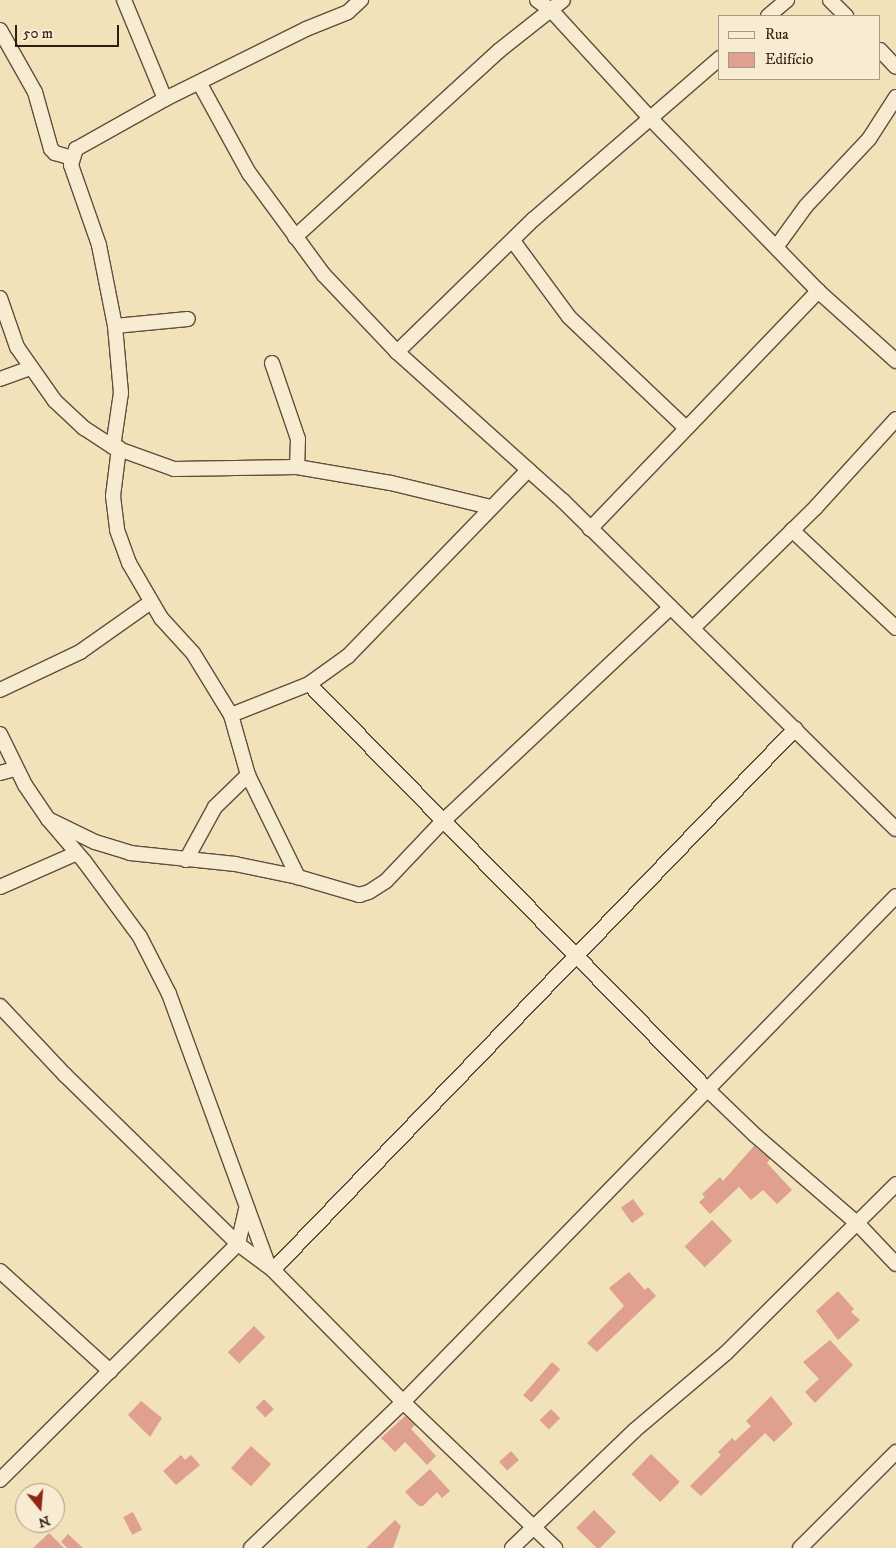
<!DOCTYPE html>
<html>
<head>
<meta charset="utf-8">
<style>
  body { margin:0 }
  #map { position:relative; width:896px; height:1548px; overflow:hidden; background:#f2e2b9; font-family:"IM FELL DW Pica",serif }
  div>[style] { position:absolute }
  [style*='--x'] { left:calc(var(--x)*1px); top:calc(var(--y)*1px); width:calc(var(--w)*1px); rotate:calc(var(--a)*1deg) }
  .building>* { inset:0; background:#dfa08f; transform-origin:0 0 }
  .roads { filter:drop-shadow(1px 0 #604e3c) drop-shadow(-1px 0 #604e3c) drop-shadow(0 1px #604e3c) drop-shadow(0 -1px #604e3c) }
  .minor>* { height:14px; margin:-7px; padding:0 7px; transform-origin:7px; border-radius:7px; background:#f7ecd2 }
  span { translate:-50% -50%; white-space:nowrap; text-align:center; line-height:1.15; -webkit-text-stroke:5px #f7ecd2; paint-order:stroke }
  .legend { position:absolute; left:718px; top:15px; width:162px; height:65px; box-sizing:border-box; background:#f7ecd2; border:1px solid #a79985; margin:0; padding:6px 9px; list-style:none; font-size:15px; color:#2f1c12 }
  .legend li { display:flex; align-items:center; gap:10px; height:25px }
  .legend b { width:25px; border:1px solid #a79985 }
  .north { position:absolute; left:15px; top:1483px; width:50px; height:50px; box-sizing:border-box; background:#f7ecd2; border:1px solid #a79985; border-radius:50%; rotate:163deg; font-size:14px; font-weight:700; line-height:20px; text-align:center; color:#2f1c12 }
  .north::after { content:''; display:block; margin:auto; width:18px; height:22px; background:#8f2418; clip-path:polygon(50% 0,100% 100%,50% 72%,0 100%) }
  .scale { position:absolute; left:15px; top:25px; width:104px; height:22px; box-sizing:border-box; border:2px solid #2f1c12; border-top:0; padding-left:6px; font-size:15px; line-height:18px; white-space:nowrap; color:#2f1c12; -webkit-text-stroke:4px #f7ecd2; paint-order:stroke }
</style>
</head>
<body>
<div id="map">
  <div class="building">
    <div style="clip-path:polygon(754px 1146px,770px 1159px,767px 1163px,792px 1190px,777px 1204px,763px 1190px,751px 1200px,739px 1187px,710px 1214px,699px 1202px,705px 1197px,702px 1194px,720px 1177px,723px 1181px)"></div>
    <div style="left:633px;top:1199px;width:19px;height:15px;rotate:54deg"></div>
    <div style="left:712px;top:1220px;width:29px;height:38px;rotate:46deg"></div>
    <div style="clip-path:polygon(629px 1272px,645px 1290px,648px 1287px,656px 1296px,597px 1352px,587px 1343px,624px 1306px,609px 1288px)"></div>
    <div style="clip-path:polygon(838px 1291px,854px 1309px,851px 1312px,860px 1320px,838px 1340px,816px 1311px)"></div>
    <div style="left:254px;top:1326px;width:16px;height:37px;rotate:45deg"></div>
    <div style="clip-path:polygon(830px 1340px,853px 1365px,815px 1403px,805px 1392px,819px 1379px,803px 1362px)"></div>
    <div style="left:552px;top:1362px;width:11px;height:44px;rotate:41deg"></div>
    <div style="clip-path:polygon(771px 1396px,793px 1424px,774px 1442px,765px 1433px,701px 1496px,690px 1486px,721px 1455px,718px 1452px,732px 1438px,735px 1441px,751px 1426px,746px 1421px)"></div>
    <div style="left:264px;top:1399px;width:14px;height:12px;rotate:45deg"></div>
    <div style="clip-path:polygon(141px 1401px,162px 1418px,150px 1437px,128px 1415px)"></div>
    <div style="left:551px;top:1409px;width:13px;height:16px;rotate:45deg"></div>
    <div style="clip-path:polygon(405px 1416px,415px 1425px,411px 1429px,436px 1456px,427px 1465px,405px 1442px,395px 1452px,381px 1438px)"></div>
    <div style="left:251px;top:1446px;width:27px;height:30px;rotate:42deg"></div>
    <div style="left:511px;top:1451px;width:12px;height:16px;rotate:48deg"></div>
    <div style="left:651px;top:1454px;width:40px;height:28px;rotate:44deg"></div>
    <div style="clip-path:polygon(181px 1455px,185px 1460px,191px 1455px,200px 1465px,176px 1485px,163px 1471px)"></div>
    <div style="clip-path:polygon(430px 1469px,450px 1491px,442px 1498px,437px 1492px,423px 1506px,419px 1506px,405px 1492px)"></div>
    <div style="left:594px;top:1510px;width:31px;height:25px;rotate:45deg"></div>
    <div style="left:133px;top:1512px;width:20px;height:11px;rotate:63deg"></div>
    <div style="clip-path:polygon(395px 1520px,401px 1526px,393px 1548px,366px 1548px)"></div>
    <div style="clip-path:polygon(49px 1533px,64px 1548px,33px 1548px)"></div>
    <div style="clip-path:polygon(68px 1534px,83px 1548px,67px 1548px,61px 1542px)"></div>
  </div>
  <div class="roads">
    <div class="minor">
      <div style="--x:124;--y:0;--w:107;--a:67.5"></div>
      <div style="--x:537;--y:0;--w:17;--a:36"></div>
      <div style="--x:551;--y:10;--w:148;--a:47.5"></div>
      <div style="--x:651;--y:119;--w:240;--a:45.8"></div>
      <div style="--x:818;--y:291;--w:105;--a:41.9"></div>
      <div style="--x:830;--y:0;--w:23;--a:45"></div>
      <div style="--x:768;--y:16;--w:25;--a:-40"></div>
      <div style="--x:0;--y:30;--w:71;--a:60.6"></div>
      <div style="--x:35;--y:92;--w:59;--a:74.3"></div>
      <div style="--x:51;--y:149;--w:6;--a:45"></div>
      <div style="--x:55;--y:153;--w:18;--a:16"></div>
      <div style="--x:880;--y:50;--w:23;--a:47"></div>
      <div style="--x:200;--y:84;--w:102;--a:61.2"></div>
      <div style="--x:249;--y:173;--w:127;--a:53.7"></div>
      <div style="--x:324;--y:275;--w:106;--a:46.5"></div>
      <div style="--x:397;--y:352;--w:223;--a:41.9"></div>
      <div style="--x:563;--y:501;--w:467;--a:44.6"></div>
      <div style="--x:295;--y:237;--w:277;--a:-42.4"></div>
      <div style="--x:500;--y:50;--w:80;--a:-38.4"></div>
      <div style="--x:513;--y:241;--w:94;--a:53.6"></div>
      <div style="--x:569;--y:317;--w:161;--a:43.5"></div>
      <div style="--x:777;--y:246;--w:49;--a:-54.1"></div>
      <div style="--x:806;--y:206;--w:92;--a:-46.8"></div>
      <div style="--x:869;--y:139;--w:50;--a:-57.3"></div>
      <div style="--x:0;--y:298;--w:52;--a:70.9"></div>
      <div style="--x:17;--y:347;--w:66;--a:54.9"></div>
      <div style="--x:55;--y:401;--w:40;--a:43"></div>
      <div style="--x:84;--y:428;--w:35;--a:33"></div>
      <div style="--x:113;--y:447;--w:65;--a:19.8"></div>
      <div style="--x:174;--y:469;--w:123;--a:-0.9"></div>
      <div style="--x:297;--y:467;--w:95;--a:9.7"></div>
      <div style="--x:391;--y:483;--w:102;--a:13.6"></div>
      <div style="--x:115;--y:326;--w:73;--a:-5.5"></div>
      <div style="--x:397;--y:352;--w:191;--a:-44.2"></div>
      <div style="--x:534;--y:219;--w:246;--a:-40.9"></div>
      <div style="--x:272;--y:363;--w:80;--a:71.1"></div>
      <div style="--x:298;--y:439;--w:28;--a:92"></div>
      <div style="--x:0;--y:379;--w:33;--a:-20"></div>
      <div style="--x:113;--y:447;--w:55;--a:-81.6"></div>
      <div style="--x:121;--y:393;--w:67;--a:-95.1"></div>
      <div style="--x:115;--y:326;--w:83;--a:-101.2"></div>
      <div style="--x:99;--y:245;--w:85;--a:-109.3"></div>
      <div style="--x:71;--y:165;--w:17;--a:-73"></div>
      <div style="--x:76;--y:149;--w:102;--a:-29.3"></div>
      <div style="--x:165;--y:99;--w:157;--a:-26.4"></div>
      <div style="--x:306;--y:29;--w:45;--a:-22"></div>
      <div style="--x:348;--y:12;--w:18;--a:-43"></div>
      <div style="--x:119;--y:448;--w:48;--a:97.1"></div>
      <div style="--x:113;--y:496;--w:34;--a:83"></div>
      <div style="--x:117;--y:530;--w:35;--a:70"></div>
      <div style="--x:129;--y:563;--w:64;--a:59.8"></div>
      <div style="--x:161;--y:618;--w:47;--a:47.6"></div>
      <div style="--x:193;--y:653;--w:73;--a:58.5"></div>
      <div style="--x:231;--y:715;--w:62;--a:74.2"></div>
      <div style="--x:248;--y:775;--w:114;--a:63.9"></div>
      <div style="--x:590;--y:529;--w:330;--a:-46.2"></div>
      <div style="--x:792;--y:530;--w:143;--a:43.3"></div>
      <div style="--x:693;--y:628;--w:173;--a:-44.5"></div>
      <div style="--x:816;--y:507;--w:119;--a:-47.7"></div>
      <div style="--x:309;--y:684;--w:569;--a:45.5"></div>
      <div style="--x:708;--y:1090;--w:66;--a:43.8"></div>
      <div style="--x:756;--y:1136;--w:135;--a:40.8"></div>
      <div style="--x:858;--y:1224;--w:55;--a:46.5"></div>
      <div style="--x:0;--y:690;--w:89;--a:-25.4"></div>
      <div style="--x:80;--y:652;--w:87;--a:-35.2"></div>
      <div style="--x:231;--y:715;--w:84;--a:-21.7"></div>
      <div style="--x:309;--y:684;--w:48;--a:-35.7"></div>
      <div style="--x:348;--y:656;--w:259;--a:-45.9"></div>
      <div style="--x:0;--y:734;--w:57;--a:63.9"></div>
      <div style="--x:25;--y:785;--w:41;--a:55.9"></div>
      <div style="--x:48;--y:819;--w:55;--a:49.4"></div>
      <div style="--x:84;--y:861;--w:94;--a:53.6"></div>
      <div style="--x:140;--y:937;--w:64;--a:63"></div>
      <div style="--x:169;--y:994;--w:289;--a:69.9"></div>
      <div style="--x:0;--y:773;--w:16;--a:-15"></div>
      <div style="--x:48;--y:819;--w:52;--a:26.1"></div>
      <div style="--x:95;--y:842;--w:37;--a:17"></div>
      <div style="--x:130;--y:853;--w:106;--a:6"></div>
      <div style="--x:235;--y:864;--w:64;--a:11.7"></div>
      <div style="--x:298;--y:877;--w:64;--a:16.4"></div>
      <div style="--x:359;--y:895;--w:10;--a:-17"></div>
      <div style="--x:369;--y:892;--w:20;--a:-33"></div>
      <div style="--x:386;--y:881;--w:83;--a:-46.5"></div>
      <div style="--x:443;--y:821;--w:311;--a:-43.2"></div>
      <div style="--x:186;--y:860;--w:60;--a:-61.3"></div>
      <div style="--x:215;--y:807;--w:46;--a:-44.1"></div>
      <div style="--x:0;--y:887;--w:84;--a:-23.8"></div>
      <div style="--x:0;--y:1006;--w:95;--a:46.7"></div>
      <div style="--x:65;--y:1075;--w:242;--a:44.3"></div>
      <div style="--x:238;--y:1244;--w:44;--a:36.6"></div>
      <div style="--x:273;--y:1270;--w:185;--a:45.4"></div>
      <div style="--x:403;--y:1402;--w:211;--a:43.8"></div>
      <div style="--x:273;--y:1270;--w:752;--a:-46.02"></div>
      <div style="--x:0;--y:1271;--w:149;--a:42.3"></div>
      <div style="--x:0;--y:1480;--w:335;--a:-44.8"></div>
      <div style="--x:238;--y:1244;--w:35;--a:-77"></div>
      <div style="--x:251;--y:1548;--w:211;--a:-43.8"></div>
      <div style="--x:403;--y:1402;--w:706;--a:-45.75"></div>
      <div style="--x:512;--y:1548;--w:170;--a:-43.8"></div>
      <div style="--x:635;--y:1430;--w:119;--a:-40.2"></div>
      <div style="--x:726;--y:1353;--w:240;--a:-44.8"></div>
      <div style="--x:800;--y:1548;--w:136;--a:-45"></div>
    </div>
  </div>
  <ul class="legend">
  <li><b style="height:6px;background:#f7ecd2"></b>Rua</li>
  <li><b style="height:14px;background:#dfa08f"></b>Edifício</li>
  </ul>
  <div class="north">N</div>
  <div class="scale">50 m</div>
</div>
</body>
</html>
